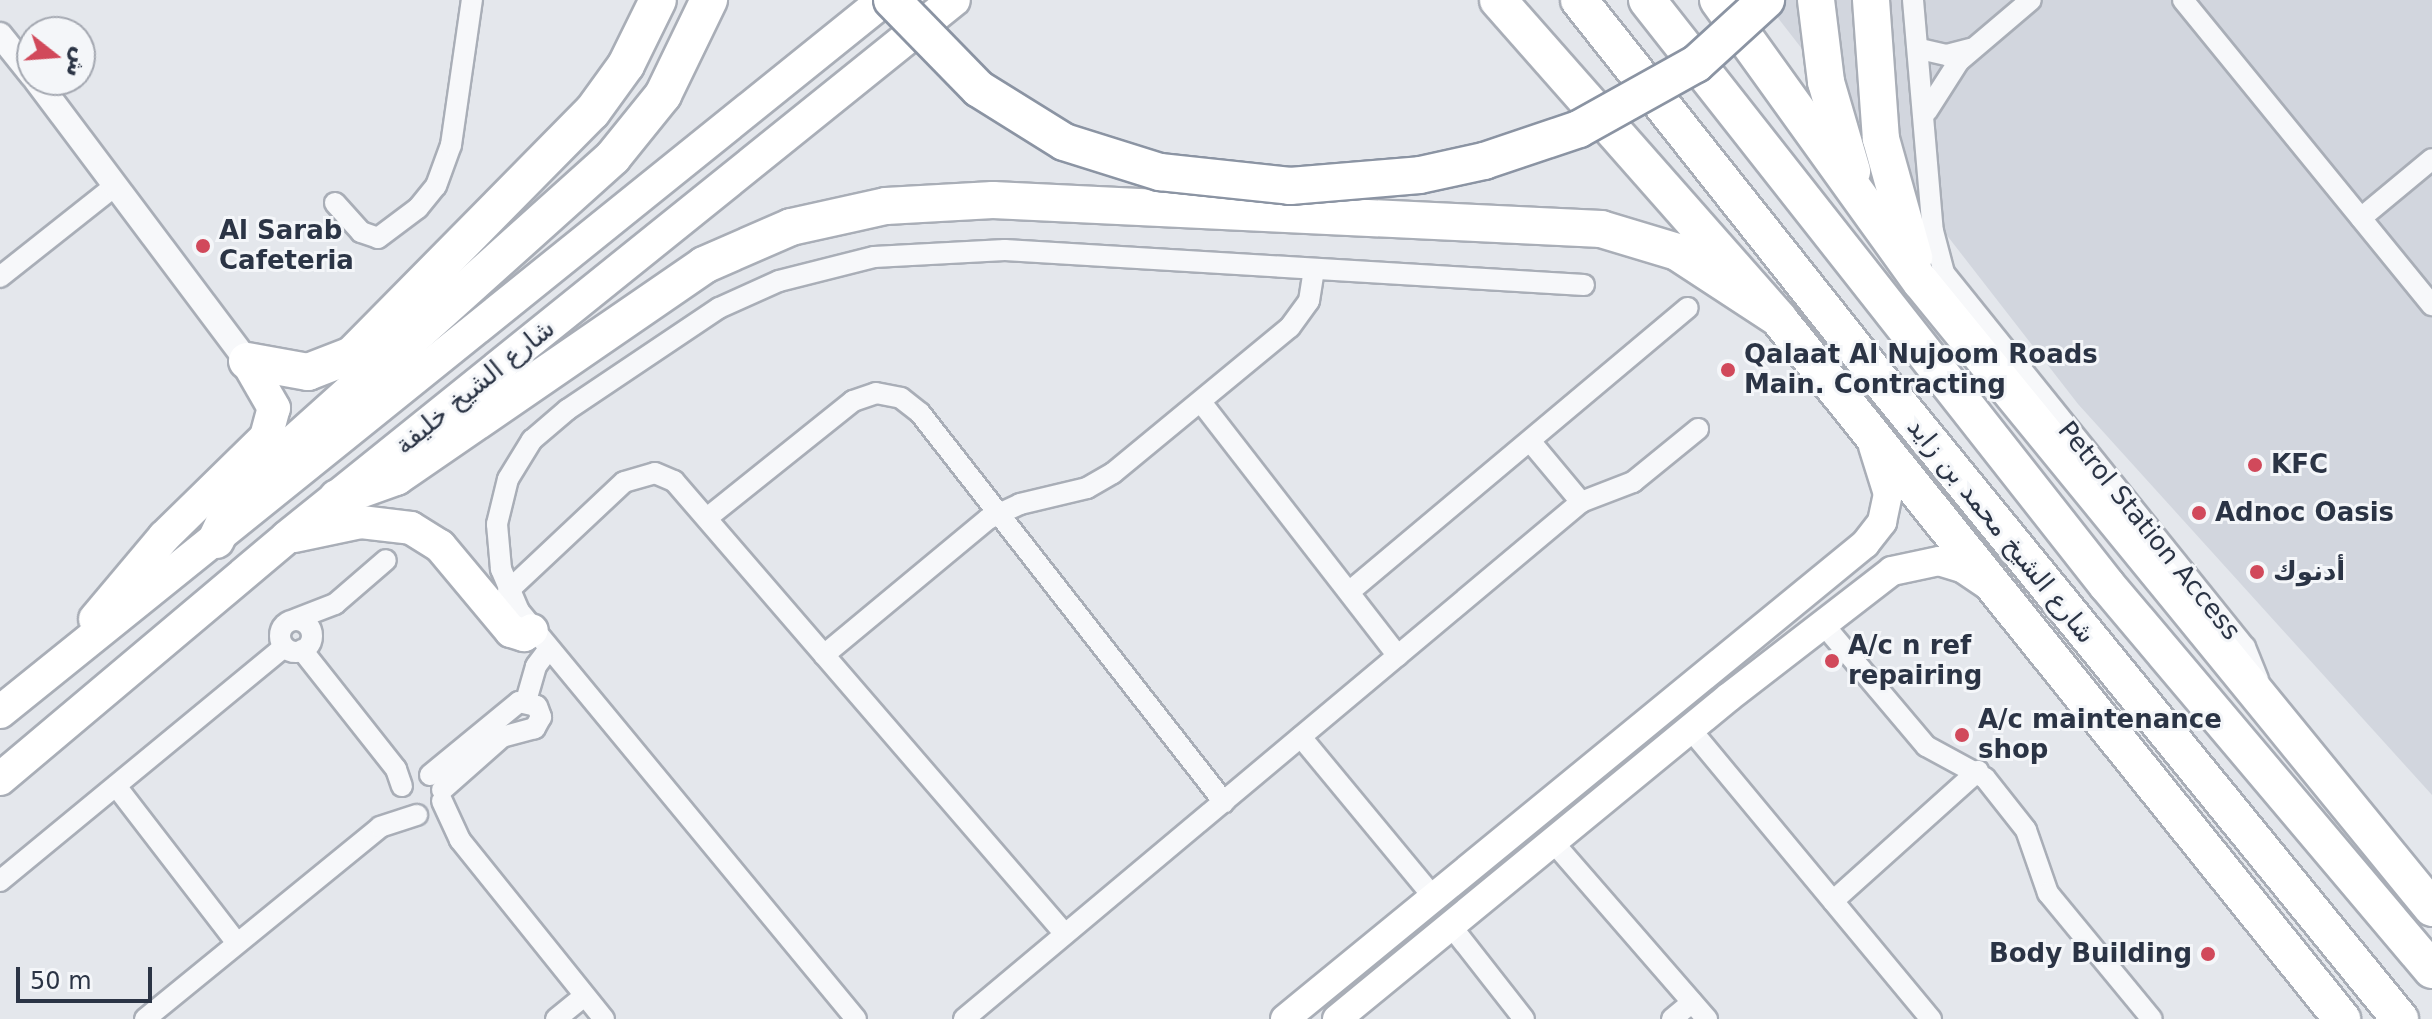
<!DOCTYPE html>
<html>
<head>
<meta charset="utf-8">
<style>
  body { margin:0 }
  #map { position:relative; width:2432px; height:1019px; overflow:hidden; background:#e4e7ec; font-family:"DejaVu Sans","Noto Naskh Arabic",sans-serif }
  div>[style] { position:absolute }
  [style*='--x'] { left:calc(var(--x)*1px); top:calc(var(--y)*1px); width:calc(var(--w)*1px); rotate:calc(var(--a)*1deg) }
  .built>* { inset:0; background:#d2d6de }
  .roads { filter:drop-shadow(2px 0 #a9aeb7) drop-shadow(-2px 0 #a9aeb7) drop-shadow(0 2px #a9aeb7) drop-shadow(0 -2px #a9aeb7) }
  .minor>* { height:20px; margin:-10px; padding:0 10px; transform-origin:10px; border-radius:10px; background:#f7f8fa }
  .minor>.ring { margin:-10px; padding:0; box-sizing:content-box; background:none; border:20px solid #f7f8fa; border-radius:50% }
  .tertiary>* { height:24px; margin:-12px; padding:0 12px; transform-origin:12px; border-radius:12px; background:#f7f8fa }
  .secondary>* { height:28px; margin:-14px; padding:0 14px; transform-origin:14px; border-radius:14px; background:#fff }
  .trunk>* { height:32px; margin:-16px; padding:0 16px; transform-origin:16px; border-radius:16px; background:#fff }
  .motorway>* { height:36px; margin:-18px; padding:0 18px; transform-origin:18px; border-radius:18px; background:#fff }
  .bridges { filter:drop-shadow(2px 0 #8b94a3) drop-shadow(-2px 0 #8b94a3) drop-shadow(0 2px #8b94a3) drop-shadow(0 -2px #8b94a3) }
  .motorway-bridge>* { height:36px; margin:-18px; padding:0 18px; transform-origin:18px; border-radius:18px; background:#fff }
  .dots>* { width:22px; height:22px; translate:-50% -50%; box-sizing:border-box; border:4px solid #f4f6f9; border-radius:50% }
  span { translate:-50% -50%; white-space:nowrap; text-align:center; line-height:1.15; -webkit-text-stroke:6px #f4f6f9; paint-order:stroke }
  .poi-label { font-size:26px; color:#2b3445; font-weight:700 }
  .left { translate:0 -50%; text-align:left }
  .right { translate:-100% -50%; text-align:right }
  .street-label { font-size:26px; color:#2b3445 }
  .north { position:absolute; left:16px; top:16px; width:80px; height:80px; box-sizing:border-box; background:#f4f6f9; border:2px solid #a4a8b1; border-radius:50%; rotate:107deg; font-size:22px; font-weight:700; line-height:32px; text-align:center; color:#2b3445 }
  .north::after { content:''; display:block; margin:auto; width:28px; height:36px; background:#d1495b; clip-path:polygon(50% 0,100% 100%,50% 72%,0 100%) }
  .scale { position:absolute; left:16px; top:967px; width:136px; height:36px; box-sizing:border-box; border:4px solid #2b3445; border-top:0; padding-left:10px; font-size:24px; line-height:28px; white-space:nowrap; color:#2b3445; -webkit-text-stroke:6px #f4f6f9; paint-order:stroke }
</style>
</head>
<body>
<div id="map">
  <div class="built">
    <div style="clip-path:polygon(1764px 0,2432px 0,2432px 795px,2078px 404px)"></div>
  </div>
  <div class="roads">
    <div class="minor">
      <div style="--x:1913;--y:0;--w:232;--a:85.1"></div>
      <div style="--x:1933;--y:231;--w:43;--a:75.3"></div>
      <div style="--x:1944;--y:273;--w:480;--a:51.2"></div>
      <div style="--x:2245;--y:647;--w:35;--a:68"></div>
      <div style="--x:2183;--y:0;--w:394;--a:50.8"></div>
      <div style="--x:1920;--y:49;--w:28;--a:13"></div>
      <div style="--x:1947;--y:55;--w:24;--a:-15"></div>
      <div style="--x:1927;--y:111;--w:59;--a:-57.4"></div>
      <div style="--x:1959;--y:61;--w:94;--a:-40.3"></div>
      <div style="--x:335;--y:203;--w:39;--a:48"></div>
      <div style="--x:361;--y:232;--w:18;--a:19"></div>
      <div style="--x:378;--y:238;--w:50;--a:-36.9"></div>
      <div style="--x:418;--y:208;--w:28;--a:-51"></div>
      <div style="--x:436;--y:186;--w:44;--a:-69.9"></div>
      <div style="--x:451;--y:145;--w:147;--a:-81.8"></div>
      <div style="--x:2361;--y:218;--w:92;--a:-39.7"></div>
      <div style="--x:0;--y:277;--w:148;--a:-38.4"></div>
      <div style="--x:1201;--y:402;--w:321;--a:52.2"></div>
      <div style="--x:1530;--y:441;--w:80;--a:50.1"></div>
      <div style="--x:707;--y:518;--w:187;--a:-38.7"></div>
      <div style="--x:853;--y:401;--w:24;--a:-19"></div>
      <div style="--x:876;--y:393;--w:25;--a:11"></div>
      <div style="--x:901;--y:398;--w:24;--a:38"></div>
      <div style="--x:920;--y:413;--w:494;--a:52"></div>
      <div style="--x:508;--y:591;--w:159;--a:-43.2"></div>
      <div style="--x:624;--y:482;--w:32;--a:-16"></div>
      <div style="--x:655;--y:473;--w:21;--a:23"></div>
      <div style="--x:674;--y:481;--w:598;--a:49.2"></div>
      <div style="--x:1349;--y:592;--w:442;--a:-40"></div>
      <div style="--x:296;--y:619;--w:42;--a:-21"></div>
      <div style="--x:335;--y:604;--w:67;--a:-40.8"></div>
      <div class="ring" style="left:280px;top:620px;width:12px;height:12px"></div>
      <div style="--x:1823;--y:624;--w:160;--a:49.8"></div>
      <div style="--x:1926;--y:746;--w:67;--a:28.5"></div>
      <div style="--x:1985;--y:778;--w:66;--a:51.7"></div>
      <div style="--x:2026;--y:830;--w:67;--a:70.8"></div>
      <div style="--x:2048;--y:893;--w:163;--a:50.5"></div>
      <div style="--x:302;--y:650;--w:152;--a:51.7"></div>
      <div style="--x:396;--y:769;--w:18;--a:71"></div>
      <div style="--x:824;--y:655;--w:213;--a:-39.7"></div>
      <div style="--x:988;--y:519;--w:35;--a:-25"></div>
      <div style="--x:1020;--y:504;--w:69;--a:-13.4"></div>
      <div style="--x:1087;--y:488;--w:30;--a:-30"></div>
      <div style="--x:1113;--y:473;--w:229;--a:-39.5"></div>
      <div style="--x:1290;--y:327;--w:32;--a:-54"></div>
      <div style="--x:1309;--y:301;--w:31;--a:-81"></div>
      <div style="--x:526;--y:701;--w:36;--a:-74"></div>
      <div style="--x:536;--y:666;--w:21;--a:-53"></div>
      <div style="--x:1691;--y:730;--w:376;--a:50.3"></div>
      <div style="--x:1301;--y:737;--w:209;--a:50.4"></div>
      <div style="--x:430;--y:775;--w:115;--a:-39.4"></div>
      <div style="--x:519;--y:702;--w:18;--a:13"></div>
      <div style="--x:537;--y:706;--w:12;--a:70"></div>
      <div style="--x:541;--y:717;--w:13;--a:119"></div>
      <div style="--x:535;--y:728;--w:34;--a:165"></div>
      <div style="--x:502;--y:737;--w:80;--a:138.5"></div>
      <div style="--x:116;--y:786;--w:198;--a:52.4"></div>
      <div style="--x:442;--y:801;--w:43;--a:65.2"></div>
      <div style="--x:460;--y:840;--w:230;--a:51.2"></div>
      <div style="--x:1553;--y:842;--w:235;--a:49"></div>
      <div style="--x:0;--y:881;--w:368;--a:-39.5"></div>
      <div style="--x:1833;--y:901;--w:195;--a:-41.9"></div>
      <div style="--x:1451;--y:926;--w:118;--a:51.9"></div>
      <div style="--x:145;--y:1019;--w:303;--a:-39.2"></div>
      <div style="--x:380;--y:827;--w:39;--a:-18"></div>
      <div style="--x:556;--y:1019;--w:36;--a:-39"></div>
      <div style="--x:856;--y:1019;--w:529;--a:-129.56"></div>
      <div style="--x:519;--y:611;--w:46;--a:-113.2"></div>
      <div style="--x:501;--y:569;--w:45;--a:-95.1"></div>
      <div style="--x:497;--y:524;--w:46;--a:-76.3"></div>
      <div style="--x:508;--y:479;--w:46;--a:-58.4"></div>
      <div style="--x:532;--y:440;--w:46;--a:-40.6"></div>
      <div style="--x:567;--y:410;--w:183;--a:-33.9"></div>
      <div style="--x:719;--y:308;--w:66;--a:-24.2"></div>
      <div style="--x:779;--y:281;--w:98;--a:-14.2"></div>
      <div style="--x:874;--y:257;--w:131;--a:-3.1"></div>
      <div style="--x:1005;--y:250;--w:580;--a:3.46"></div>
      <div style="--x:964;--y:1019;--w:805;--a:-39.96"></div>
      <div style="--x:1581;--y:502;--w:56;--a:-21"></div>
      <div style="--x:1633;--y:482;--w:84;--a:-39.2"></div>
      <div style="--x:1672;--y:1019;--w:26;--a:-40"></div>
    </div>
    <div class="tertiary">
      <div style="--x:0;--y:35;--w:51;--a:51.3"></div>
      <div style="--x:36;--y:80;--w:351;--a:53.1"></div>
    </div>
    <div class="secondary">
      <div style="--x:1285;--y:1019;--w:750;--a:-39.32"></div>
      <div style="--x:1865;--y:544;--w:28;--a:-52"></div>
      <div style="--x:1882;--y:522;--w:29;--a:-78"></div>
      <div style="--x:1888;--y:494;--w:50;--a:-107.4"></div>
      <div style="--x:1337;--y:1019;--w:507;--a:-39.4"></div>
      <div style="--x:1729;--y:697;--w:206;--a:-37.7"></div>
      <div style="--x:1892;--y:571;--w:48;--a:-12"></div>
      <div style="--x:1939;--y:561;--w:24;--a:17"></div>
      <div style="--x:1962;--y:568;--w:29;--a:34"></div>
    </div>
    <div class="trunk">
      <div style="--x:294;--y:536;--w:68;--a:-11.8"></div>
      <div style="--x:361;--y:522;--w:50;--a:6.8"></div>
      <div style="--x:411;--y:528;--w:34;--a:32"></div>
      <div style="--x:440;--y:546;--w:111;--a:50.1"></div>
      <div style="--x:511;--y:631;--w:14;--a:17"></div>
      <div style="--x:524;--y:635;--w:9;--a:-32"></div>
      <div style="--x:95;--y:619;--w:107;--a:-49.9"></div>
      <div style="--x:164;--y:537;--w:143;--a:-44.4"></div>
      <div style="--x:266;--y:437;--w:30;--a:-75"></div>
      <div style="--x:274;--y:408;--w:54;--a:-119.9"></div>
      <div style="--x:0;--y:712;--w:1135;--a:-38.85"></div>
      <div style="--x:0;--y:779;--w:375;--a:-40.1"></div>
      <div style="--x:287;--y:537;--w:856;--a:-38.84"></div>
    </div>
    <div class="motorway">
      <div style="--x:1498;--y:0;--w:424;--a:48.6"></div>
      <div style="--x:1778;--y:318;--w:900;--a:51.18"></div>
      <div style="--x:1579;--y:0;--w:490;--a:51.6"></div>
      <div style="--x:1883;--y:384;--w:819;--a:50.85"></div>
      <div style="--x:1647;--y:0;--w:744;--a:51.82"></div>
      <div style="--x:2107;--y:585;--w:504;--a:49.83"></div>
      <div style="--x:1718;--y:0;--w:347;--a:54.3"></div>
      <div style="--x:1921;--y:282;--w:808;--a:50.78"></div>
      <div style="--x:1816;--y:0;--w:83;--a:83"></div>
      <div style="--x:1826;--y:82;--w:93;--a:73.7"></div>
      <div style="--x:1871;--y:0;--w:139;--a:85.9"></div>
      <div style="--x:1881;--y:139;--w:123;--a:74.4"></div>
      <div style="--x:247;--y:361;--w:62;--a:10.2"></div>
      <div style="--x:308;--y:372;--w:47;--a:-21.1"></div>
      <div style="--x:352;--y:355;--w:342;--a:-45.4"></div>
      <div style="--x:592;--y:112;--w:58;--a:-54.1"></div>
      <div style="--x:626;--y:65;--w:72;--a:-63.8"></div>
      <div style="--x:337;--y:498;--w:63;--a:-19.6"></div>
      <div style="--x:396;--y:477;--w:374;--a:-34.5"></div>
      <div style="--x:704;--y:265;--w:95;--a:-23.6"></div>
      <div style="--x:791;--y:227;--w:97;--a:-12.5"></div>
      <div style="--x:886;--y:206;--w:107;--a:-3.2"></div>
      <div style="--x:993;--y:200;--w:609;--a:2.73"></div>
      <div style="--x:1601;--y:229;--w:79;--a:16.8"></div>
      <div style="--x:1677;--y:252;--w:121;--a:33.2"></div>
      <div style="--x:216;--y:540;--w:33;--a:-65"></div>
      <div style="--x:230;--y:510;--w:47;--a:-50.2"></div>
      <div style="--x:260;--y:474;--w:474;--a:-41.9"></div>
      <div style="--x:613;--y:157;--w:80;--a:-51.1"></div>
      <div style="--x:663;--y:95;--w:106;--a:-64.2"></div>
    </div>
  </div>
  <div class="bridges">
    <div class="motorway-bridge">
      <div style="--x:892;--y:0;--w:124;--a:45.7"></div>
      <div style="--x:979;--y:89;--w:100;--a:31.9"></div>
      <div style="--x:1064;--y:142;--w:101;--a:17.4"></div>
      <div style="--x:1160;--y:172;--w:131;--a:6.1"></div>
      <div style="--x:1290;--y:186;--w:130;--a:-4.8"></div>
      <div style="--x:1420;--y:175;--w:66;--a:-12.3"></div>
      <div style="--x:1484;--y:161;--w:100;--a:-18.6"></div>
      <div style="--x:1579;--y:129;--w:134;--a:-29.1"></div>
      <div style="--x:1696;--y:64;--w:95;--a:-42.4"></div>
    </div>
  </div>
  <div class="dots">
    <div style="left:203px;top:246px;background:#d1495b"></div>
    <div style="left:1728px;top:370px;background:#d1495b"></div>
    <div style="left:2255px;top:465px;background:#d1495b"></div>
    <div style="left:2199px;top:513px;background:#d1495b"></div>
    <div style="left:2257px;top:572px;background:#d1495b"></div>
    <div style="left:1832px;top:661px;background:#d1495b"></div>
    <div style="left:1962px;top:735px;background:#d1495b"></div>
    <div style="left:2208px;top:954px;background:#d1495b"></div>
  </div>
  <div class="poi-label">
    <span class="left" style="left:219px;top:246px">Al Sarab<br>Cafeteria</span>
    <span class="left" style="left:1744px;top:370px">Qalaat Al Nujoom Roads<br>Main. Contracting</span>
    <span class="left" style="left:2271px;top:465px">KFC</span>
    <span class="left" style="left:2215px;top:513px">Adnoc Oasis</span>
    <span class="left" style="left:2273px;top:572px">أدنوك</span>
    <span class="left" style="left:1848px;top:661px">A/c n ref<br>repairing</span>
    <span class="left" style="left:1978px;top:735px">A/c maintenance<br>shop</span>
    <span class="right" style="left:2192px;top:954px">Body Building</span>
  </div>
  <div class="street-label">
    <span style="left:475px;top:387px;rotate:-39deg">شارع الشيخ خليفة</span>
    <span style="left:2001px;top:531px;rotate:51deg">شارع الشيخ محمد بن زايد</span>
    <span style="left:2149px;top:531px;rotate:51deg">Petrol Station Access</span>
  </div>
  <div class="north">ش</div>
  <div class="scale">50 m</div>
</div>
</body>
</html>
